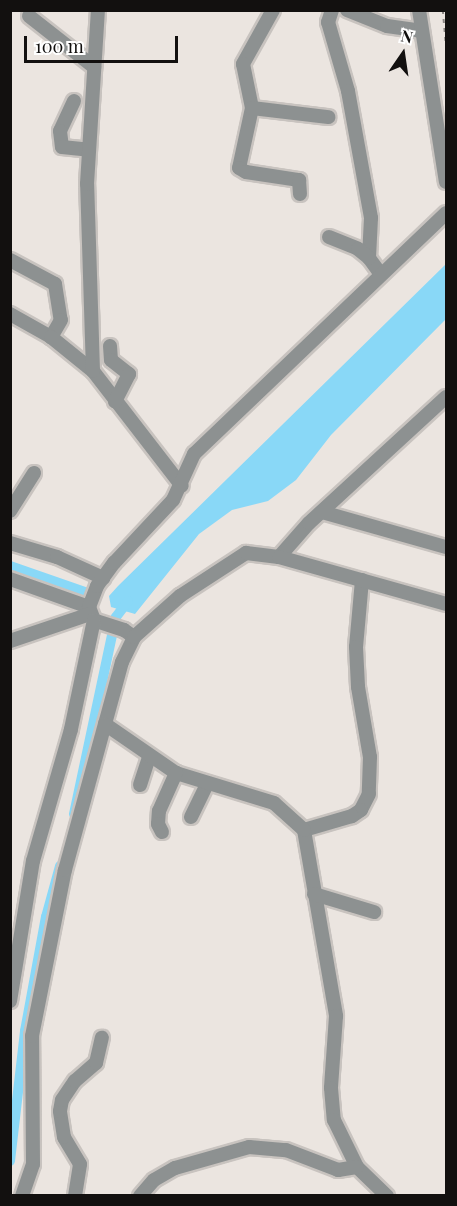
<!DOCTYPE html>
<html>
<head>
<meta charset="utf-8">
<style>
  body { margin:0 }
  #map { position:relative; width:457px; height:1206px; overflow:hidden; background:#ebe5e0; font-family:"Playfair Display",serif }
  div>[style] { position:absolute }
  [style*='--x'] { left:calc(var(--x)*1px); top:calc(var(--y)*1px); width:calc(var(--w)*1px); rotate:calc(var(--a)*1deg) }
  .water>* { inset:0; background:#89d8f7 }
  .canal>* { height:10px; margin:-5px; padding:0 5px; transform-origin:5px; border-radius:5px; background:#89d8f7 }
  .path>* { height:1.5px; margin-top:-0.75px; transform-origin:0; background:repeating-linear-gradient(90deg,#8b8784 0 4.5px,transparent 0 9px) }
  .roads { filter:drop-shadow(2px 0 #c8c3bf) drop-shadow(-2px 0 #c8c3bf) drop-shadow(0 2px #c8c3bf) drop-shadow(0 -2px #c8c3bf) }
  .minor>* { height:14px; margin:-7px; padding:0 7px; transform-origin:7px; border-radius:7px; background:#8d9191 }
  span { translate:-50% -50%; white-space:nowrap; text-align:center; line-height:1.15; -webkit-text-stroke:4.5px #fff; paint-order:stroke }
  .frame { position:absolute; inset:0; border:12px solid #12100f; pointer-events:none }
  .north { position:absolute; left:373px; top:24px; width:60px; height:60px; -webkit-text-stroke:4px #fff; paint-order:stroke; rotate:13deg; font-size:16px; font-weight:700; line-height:24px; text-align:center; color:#12100f }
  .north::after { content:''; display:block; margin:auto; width:21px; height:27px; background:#12100f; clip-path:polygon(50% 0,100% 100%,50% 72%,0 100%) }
  .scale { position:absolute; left:24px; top:36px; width:154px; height:27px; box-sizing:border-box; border:3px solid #12100f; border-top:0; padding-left:8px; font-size:18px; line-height:21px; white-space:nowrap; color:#12100f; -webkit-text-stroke:4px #fff; paint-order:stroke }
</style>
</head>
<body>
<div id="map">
  <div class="water">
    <div style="clip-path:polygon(446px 264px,446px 319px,331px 435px,296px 480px,268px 501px,232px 510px,199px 534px,135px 614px,111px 607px,109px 596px,118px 586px)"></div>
  </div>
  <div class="canal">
    <div style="--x:10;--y:566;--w:83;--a:19.1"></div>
    <div style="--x:74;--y:814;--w:201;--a:-78"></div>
    <div style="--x:116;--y:617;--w:20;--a:-53"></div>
    <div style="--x:10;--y:1161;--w:131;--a:-83.4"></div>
    <div style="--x:25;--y:1031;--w:116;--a:-79.6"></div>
    <div style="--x:46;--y:917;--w:53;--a:-74.6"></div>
  </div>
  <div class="path">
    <div style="--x:443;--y:10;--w:32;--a:85"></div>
  </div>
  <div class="roads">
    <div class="minor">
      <div style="--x:273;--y:10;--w:62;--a:119.1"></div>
      <div style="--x:243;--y:64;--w:45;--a:78.4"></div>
      <div style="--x:252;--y:108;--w:61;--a:102.2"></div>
      <div style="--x:239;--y:168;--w:8;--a:30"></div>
      <div style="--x:246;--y:172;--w:54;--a:8.6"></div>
      <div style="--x:299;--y:180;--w:14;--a:86"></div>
      <div style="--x:332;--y:10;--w:13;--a:108"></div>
      <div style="--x:328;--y:22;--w:72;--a:73.8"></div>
      <div style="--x:348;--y:91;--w:129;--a:79.7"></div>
      <div style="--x:371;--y:218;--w:40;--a:92.9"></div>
      <div style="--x:369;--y:258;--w:19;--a:54"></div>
      <div style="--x:347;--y:10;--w:43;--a:21.8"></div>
      <div style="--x:387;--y:26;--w:34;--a:8"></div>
      <div style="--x:419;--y:10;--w:174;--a:81.1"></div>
      <div style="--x:29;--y:16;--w:83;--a:38.1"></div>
      <div style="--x:74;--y:101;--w:33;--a:115"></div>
      <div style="--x:60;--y:131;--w:16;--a:83"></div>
      <div style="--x:62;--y:147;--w:27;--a:6"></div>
      <div style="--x:252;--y:108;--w:77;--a:6.8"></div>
      <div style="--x:329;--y:237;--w:31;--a:22"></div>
      <div style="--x:358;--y:249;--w:14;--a:39"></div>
      <div style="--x:10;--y:260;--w:51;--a:28.1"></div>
      <div style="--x:55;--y:284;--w:36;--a:81"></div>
      <div style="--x:61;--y:320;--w:20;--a:120"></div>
      <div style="--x:10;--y:314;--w:47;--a:29.3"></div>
      <div style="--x:51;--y:337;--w:54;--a:39"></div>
      <div style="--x:93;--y:371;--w:145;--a:52.3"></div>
      <div style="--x:110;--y:346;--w:14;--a:86"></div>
      <div style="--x:111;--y:360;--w:23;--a:38"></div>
      <div style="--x:129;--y:374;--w:31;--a:117"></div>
      <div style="--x:93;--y:371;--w:187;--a:-91.8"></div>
      <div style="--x:87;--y:184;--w:174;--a:-86.4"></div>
      <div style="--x:10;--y:511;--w:45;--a:-57.7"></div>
      <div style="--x:322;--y:512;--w:129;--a:15.8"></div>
      <div style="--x:10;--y:543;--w:49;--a:16.6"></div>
      <div style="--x:57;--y:557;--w:51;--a:24.5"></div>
      <div style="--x:279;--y:557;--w:45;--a:-48.6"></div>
      <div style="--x:309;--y:523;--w:186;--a:-42.6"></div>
      <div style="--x:10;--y:579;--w:84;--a:19.5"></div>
      <div style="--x:362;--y:580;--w:67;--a:95.1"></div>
      <div style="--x:356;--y:647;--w:40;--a:87.1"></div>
      <div style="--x:358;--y:687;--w:71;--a:80.3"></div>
      <div style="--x:370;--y:757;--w:37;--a:92"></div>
      <div style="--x:369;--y:794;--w:18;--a:117"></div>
      <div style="--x:361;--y:810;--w:11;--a:146"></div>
      <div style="--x:352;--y:816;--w:50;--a:163.7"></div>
      <div style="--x:304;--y:830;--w:189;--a:80.2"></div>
      <div style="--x:336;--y:1016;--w:72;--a:94"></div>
      <div style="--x:331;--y:1088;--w:32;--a:85"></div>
      <div style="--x:334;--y:1120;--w:52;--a:63.9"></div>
      <div style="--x:357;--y:1167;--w:42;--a:44"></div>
      <div style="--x:134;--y:637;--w:12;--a:-145"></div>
      <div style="--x:124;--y:630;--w:32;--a:-162"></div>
      <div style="--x:94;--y:620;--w:14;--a:-111"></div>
      <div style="--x:89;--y:607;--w:22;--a:-69"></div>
      <div style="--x:97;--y:586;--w:29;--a:-54"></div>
      <div style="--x:114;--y:563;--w:86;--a:-46.9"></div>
      <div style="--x:173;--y:500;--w:51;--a:-65.5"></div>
      <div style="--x:194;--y:454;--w:349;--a:-43.7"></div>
      <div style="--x:10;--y:641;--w:84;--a:-18.6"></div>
      <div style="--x:140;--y:785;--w:29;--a:-72"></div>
      <div style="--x:191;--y:817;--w:37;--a:-64"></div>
      <div style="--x:304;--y:830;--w:40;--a:-138"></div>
      <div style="--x:274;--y:803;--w:102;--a:-163"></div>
      <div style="--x:176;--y:773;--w:86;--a:-145.4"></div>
      <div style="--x:105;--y:724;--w:64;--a:-74.7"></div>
      <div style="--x:122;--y:662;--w:28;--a:-64"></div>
      <div style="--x:134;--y:637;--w:62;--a:-41.7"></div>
      <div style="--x:180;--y:596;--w:79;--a:-33.1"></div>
      <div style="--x:246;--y:553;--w:33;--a:7"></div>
      <div style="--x:279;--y:557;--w:173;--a:15.7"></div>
      <div style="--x:162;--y:832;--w:9;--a:-117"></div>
      <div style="--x:158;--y:824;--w:13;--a:-86"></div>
      <div style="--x:159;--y:811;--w:42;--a:-65.9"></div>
      <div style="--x:314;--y:894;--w:63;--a:16.7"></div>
      <div style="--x:10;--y:1001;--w:142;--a:-80.7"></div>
      <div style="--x:33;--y:861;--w:137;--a:-73.9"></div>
      <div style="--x:71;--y:729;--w:111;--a:-78.1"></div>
      <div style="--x:22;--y:1196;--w:34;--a:-71"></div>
      <div style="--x:33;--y:1164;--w:128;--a:-90.4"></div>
      <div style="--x:32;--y:1036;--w:169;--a:-78.8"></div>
      <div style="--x:65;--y:870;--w:151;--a:-74.7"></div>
      <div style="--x:75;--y:1196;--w:32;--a:-81"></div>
      <div style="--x:80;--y:1164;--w:31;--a:-121"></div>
      <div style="--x:64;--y:1137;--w:26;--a:-99"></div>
      <div style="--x:60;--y:1111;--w:11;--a:-80"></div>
      <div style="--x:62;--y:1100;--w:23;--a:-56"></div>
      <div style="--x:75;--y:1081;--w:28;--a:-41"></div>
      <div style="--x:96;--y:1063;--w:26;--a:-77"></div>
      <div style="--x:140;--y:1196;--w:21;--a:-49"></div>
      <div style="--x:154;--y:1180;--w:24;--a:-30"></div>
      <div style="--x:175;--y:1168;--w:77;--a:-15.8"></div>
      <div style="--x:249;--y:1147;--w:37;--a:5"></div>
      <div style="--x:286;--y:1150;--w:56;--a:21"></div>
      <div style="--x:338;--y:1170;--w:19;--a:-9"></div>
    </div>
  </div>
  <div class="frame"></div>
  <div class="north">N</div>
  <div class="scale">100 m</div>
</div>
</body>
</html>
